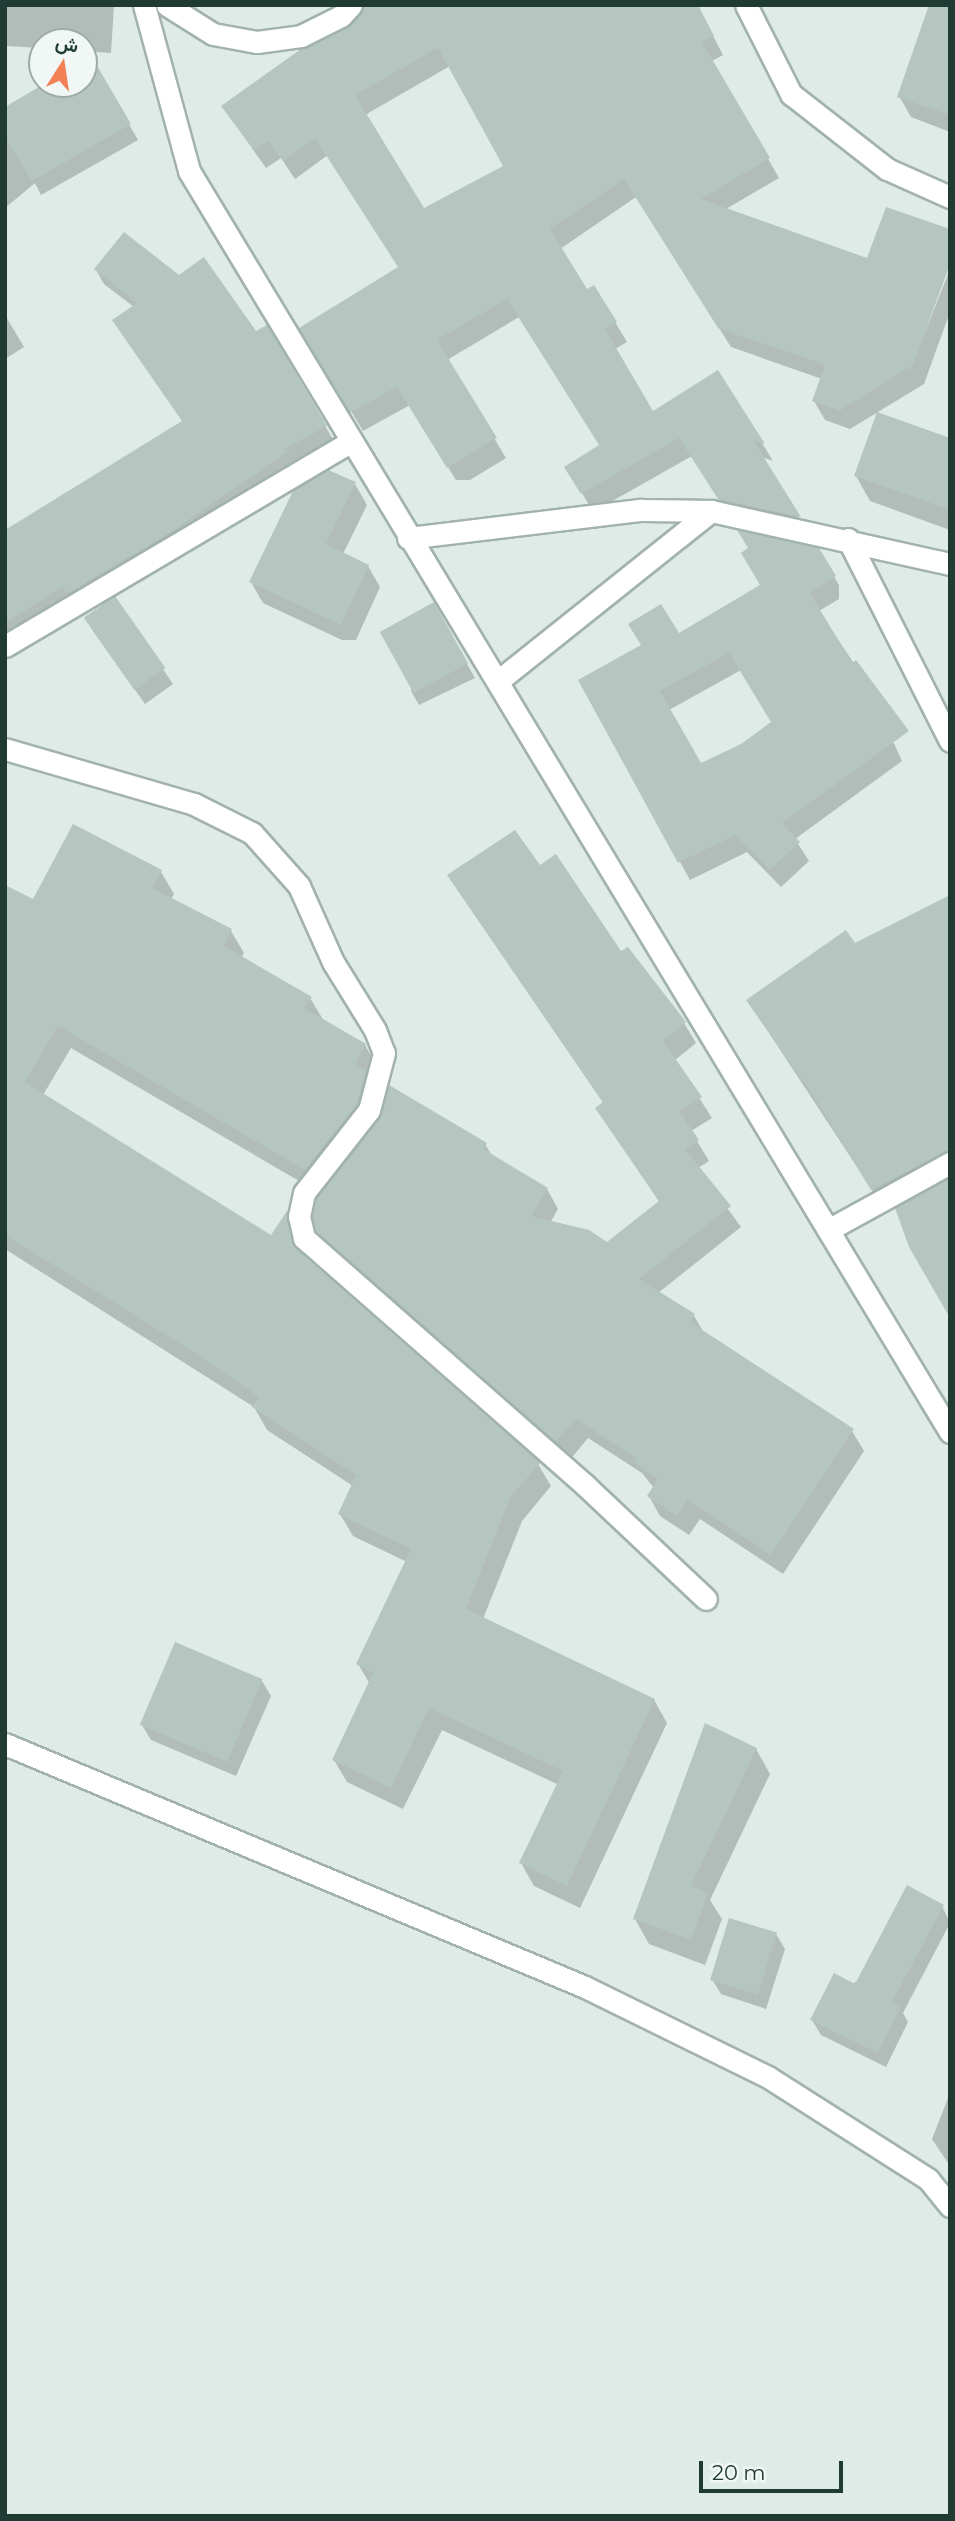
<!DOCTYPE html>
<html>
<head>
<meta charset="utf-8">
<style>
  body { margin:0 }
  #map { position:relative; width:955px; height:2521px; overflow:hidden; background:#dfebe6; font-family:Montserrat,Vazirmatn,sans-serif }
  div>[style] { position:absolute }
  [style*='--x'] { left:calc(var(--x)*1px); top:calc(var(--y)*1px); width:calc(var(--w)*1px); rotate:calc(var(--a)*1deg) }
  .shadow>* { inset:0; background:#0003 }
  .building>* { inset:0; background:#b5c5bf; transform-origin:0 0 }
  .roads { filter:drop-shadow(2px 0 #a2b2ad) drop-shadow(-2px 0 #a2b2ad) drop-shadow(0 2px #a2b2ad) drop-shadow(0 -2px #a2b2ad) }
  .minor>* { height:21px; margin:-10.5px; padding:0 10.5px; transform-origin:10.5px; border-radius:10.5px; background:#fff }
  span { translate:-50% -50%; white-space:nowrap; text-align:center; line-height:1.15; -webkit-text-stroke:5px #f0f7f4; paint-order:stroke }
  .frame { position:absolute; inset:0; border:7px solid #203a34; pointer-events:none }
  .north { position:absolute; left:28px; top:28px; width:70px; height:70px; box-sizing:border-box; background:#f0f7f4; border:2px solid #9daba7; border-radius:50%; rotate:12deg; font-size:19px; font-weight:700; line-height:28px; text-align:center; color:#203a34 }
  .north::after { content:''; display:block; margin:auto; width:24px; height:32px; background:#f28156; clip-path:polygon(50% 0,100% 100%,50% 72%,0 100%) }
  .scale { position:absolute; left:699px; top:2461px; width:144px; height:32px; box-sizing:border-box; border:4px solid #203a34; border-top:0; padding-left:9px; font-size:21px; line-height:24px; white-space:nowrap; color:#203a34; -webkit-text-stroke:5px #f0f7f4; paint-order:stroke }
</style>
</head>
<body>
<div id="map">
  <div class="shadow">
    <div style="clip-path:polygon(5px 5px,114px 5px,111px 53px,84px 51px,84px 42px,42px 42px,42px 48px,5px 46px)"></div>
    <div style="clip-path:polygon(evenodd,697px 5px,723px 55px,712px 61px,779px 178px,726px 209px,869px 260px,950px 259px,909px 373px,950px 269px,950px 312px,924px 384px,850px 429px,825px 420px,814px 401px,822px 379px,731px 347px,636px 197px,560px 249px,587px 291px,594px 287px,627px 342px,615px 349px,652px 414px,722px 378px,773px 461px,762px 457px,809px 535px,731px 518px,692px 456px,593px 512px,567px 467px,601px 446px,519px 317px,447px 360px,506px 458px,470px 480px,456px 480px,410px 405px,363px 431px,301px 328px,400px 268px,328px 155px,295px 179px,281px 158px,266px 168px,223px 107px,302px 51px,697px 5px,450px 66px,505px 167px,424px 210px,365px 115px,450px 66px)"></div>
    <div style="clip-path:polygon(950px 5px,950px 132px,911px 117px,899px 96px)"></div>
    <div style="clip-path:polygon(91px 59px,138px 140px,41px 195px,35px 183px,5px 208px,5px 109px,48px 84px,84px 84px,84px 63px)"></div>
    <div style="clip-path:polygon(96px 270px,256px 333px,266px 328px,334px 441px,5px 643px,5px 561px,183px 422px,123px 335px,134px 307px,104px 284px)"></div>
    <div style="clip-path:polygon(5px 315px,24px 347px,5px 359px)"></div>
    <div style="clip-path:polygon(950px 440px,950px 530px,870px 501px,856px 476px)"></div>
    <div style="clip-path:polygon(355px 484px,367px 505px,343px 554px,368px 566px,380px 587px,356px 640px,342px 640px,263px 603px,251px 582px)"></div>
    <div style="clip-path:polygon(evenodd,818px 550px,839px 585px,839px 599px,819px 611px,865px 680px,902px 761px,795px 839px,809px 861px,781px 887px,747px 852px,690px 880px,581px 681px,679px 635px,818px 550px,741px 670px,773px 722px,742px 746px,700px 766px,669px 710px,741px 670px)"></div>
    <div style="clip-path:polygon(115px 598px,173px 684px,145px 704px,93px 631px)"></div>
    <div style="clip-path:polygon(433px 605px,475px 678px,419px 705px,411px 691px)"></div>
    <div style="clip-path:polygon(539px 867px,684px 1023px,696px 1043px,675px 1060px,712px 1118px,691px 1131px,709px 1161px,698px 1168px,741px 1227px,658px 1293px,694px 1316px,704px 1333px,852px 1431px,864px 1451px,783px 1574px,700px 1519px,689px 1535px,660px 1516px,649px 1496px,654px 1488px,642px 1473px,588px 1438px,569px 1461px,330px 1251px,318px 1230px,485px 1144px,492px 1156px,547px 1189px,558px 1209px,550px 1223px,607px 1245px,660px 1203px,597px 1109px,604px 1104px,461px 895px)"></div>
    <div style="clip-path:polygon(161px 872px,174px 894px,171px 899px,231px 931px,244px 953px,241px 958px,310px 998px,324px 1021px,365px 1045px,378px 1068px,378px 1095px,369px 1127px,318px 1192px,71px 1048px,43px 1095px,271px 1237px,287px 1214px,299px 1235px,304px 1258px,538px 1464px,551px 1486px,522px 1521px,483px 1619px,654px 1700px,667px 1723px,580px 1908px,534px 1886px,521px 1863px,559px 1785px,442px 1730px,403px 1809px,347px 1782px,334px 1760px,370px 1684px,358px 1664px,407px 1562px,353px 1536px,340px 1514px,353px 1486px,267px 1430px,254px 1407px,5px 1249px,5px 955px,34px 901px)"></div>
    <div style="clip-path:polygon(950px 897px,950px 1170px,882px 1205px,748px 1001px)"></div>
    <div style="clip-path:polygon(262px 1681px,271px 1696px,236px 1776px,151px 1740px,142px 1725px)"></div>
    <div style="clip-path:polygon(756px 1749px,770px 1774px,710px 1900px,722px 1919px,705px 1965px,649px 1944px,635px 1919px)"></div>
    <div style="clip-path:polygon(942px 1906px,950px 1923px,903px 2013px,908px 2022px,886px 2067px,821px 2035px,812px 2020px)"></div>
    <div style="clip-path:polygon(776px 1934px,785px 1949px,766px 2009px,721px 1994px,712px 1979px)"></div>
    <div style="clip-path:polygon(950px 2093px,950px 2166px,932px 2139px)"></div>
  </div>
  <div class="building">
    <div style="clip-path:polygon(evenodd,364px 5px,698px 5px,714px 36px,702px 42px,770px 158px,701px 199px,867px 258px,886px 207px,950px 229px,950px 264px,913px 365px,839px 411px,812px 401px,825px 365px,718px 328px,624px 179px,550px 229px,587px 289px,594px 285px,617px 322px,605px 329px,653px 411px,718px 370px,765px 444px,753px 440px,801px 517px,718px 499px,679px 438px,581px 494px,564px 467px,599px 445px,507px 299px,437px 340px,497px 438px,447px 468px,397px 387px,350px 413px,299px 328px,398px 267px,315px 138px,283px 161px,268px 140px,254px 150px,221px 106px,301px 49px,347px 27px,364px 5px,438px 48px,503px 166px,424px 208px,355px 95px,438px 48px)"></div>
    <div style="clip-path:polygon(929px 5px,950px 5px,950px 115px,897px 97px)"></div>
    <div style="clip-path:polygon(92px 57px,131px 124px,32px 181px,5px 137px,5px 107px,44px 84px,84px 84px,84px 61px)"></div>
    <div style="clip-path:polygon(124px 232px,179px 275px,204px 257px,256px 331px,267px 325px,327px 426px,285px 449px,289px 451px,171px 532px,67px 594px,62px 587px,5px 623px,5px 530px,182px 421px,112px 320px,137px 303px,94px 269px)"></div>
    <div style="clip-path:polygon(877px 412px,950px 438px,950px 510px,854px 476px)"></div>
    <div style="clip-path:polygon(328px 470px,356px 482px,326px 544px,369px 565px,341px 625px,249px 582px,293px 491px)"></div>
    <div style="clip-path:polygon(evenodd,737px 530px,819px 548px,836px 576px,810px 593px,852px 663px,856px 660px,909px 731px,782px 823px,800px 842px,770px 870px,735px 835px,678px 863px,578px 680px,641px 645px,628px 624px,661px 604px,679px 633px,760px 585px,741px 553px,748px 548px,737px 530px,729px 653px,771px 722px,741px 744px,701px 763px,660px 691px,729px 653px)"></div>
    <div style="left:115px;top:596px;width:88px;height:38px;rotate:55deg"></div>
    <div style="left:434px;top:602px;width:70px;height:62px;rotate:61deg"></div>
    <div style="clip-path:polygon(73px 824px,162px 870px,152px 888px,232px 929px,224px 946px,312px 997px,304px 1008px,366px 1044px,355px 1064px,366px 1071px,357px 1104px,305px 1170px,58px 1026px,25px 1082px,271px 1235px,287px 1211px,295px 1248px,540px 1463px,510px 1498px,466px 1609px,655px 1699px,567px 1886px,519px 1863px,563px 1771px,429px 1708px,391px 1788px,332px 1760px,373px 1673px,356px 1664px,411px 1549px,338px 1514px,356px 1475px,252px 1407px,259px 1397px,194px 1352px,5px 1235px,5px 885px,33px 899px)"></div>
    <div style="clip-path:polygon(515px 830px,540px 865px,556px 854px,621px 951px,628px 947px,686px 1022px,663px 1041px,702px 1097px,679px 1111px,699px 1140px,685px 1149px,731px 1206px,639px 1279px,695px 1314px,690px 1322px,854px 1429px,771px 1555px,688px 1500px,677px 1516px,647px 1496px,658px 1479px,634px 1463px,637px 1459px,576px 1419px,556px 1442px,316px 1231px,312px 1216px,316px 1199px,379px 1118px,389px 1085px,487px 1143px,483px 1149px,548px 1188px,531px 1216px,589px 1230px,607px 1242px,659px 1201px,595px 1108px,603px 1102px,447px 875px)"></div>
    <div style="clip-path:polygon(950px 895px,950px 1150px,871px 1190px,814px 1097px,746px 1000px,846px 930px,855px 943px)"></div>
    <div style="clip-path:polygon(950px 1178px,950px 1318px,909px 1247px,895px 1208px)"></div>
    <div style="left:175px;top:1642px;width:95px;height:90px;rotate:23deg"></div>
    <div style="clip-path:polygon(705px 1723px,757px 1748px,691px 1886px,708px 1893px,691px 1940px,633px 1919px)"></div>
    <div style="clip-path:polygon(907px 1885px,944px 1905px,892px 2002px,901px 2006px,878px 2053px,810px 2020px,834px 1973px,855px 1984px)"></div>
    <div style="left:729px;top:1918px;width:50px;height:65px;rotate:17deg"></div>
  </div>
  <div class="roads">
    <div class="minor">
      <div style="--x:144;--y:5;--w:172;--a:74.8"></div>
      <div style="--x:189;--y:171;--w:1473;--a:58.89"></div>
      <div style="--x:167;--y:5;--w:54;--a:32.2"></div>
      <div style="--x:213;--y:34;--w:45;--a:10.3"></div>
      <div style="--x:257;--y:42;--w:44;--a:-7.8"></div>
      <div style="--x:301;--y:36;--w:45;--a:-26.6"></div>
      <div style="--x:341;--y:16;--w:15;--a:-48"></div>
      <div style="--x:746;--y:5;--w:100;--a:63.2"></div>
      <div style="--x:791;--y:94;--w:122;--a:38"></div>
      <div style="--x:887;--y:169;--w:69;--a:24"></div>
      <div style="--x:408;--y:538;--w:235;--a:-6.9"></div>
      <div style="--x:641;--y:510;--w:70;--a:0.8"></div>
      <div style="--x:711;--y:511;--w:245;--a:12.5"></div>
      <div style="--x:848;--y:539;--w:226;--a:63.2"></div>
      <div style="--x:5;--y:646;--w:402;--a:-30.6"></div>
      <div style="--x:498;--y:681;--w:273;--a:-38.6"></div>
      <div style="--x:5;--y:749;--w:197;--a:16.2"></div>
      <div style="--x:194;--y:804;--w:65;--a:26.6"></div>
      <div style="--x:252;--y:833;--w:71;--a:48.4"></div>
      <div style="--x:299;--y:886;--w:83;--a:65.9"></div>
      <div style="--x:333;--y:962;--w:80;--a:58.3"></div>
      <div style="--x:375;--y:1030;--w:25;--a:69"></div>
      <div style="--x:384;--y:1053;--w:59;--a:104.7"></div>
      <div style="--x:369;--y:1110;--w:105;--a:128.1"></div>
      <div style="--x:304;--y:1193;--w:24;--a:102"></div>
      <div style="--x:299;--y:1216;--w:23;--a:77"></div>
      <div style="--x:304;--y:1238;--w:374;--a:41.3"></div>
      <div style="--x:585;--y:1485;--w:166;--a:43.3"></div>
      <div style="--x:828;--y:1230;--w:139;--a:-28.8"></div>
      <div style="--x:5;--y:1744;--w:629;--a:22.73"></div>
      <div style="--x:585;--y:1987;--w:204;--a:26.2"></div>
      <div style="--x:768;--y:2077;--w:190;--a:32.5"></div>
      <div style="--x:928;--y:2179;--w:35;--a:51"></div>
    </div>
  </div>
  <div class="frame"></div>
  <div class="north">ش</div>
  <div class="scale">20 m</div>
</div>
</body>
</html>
